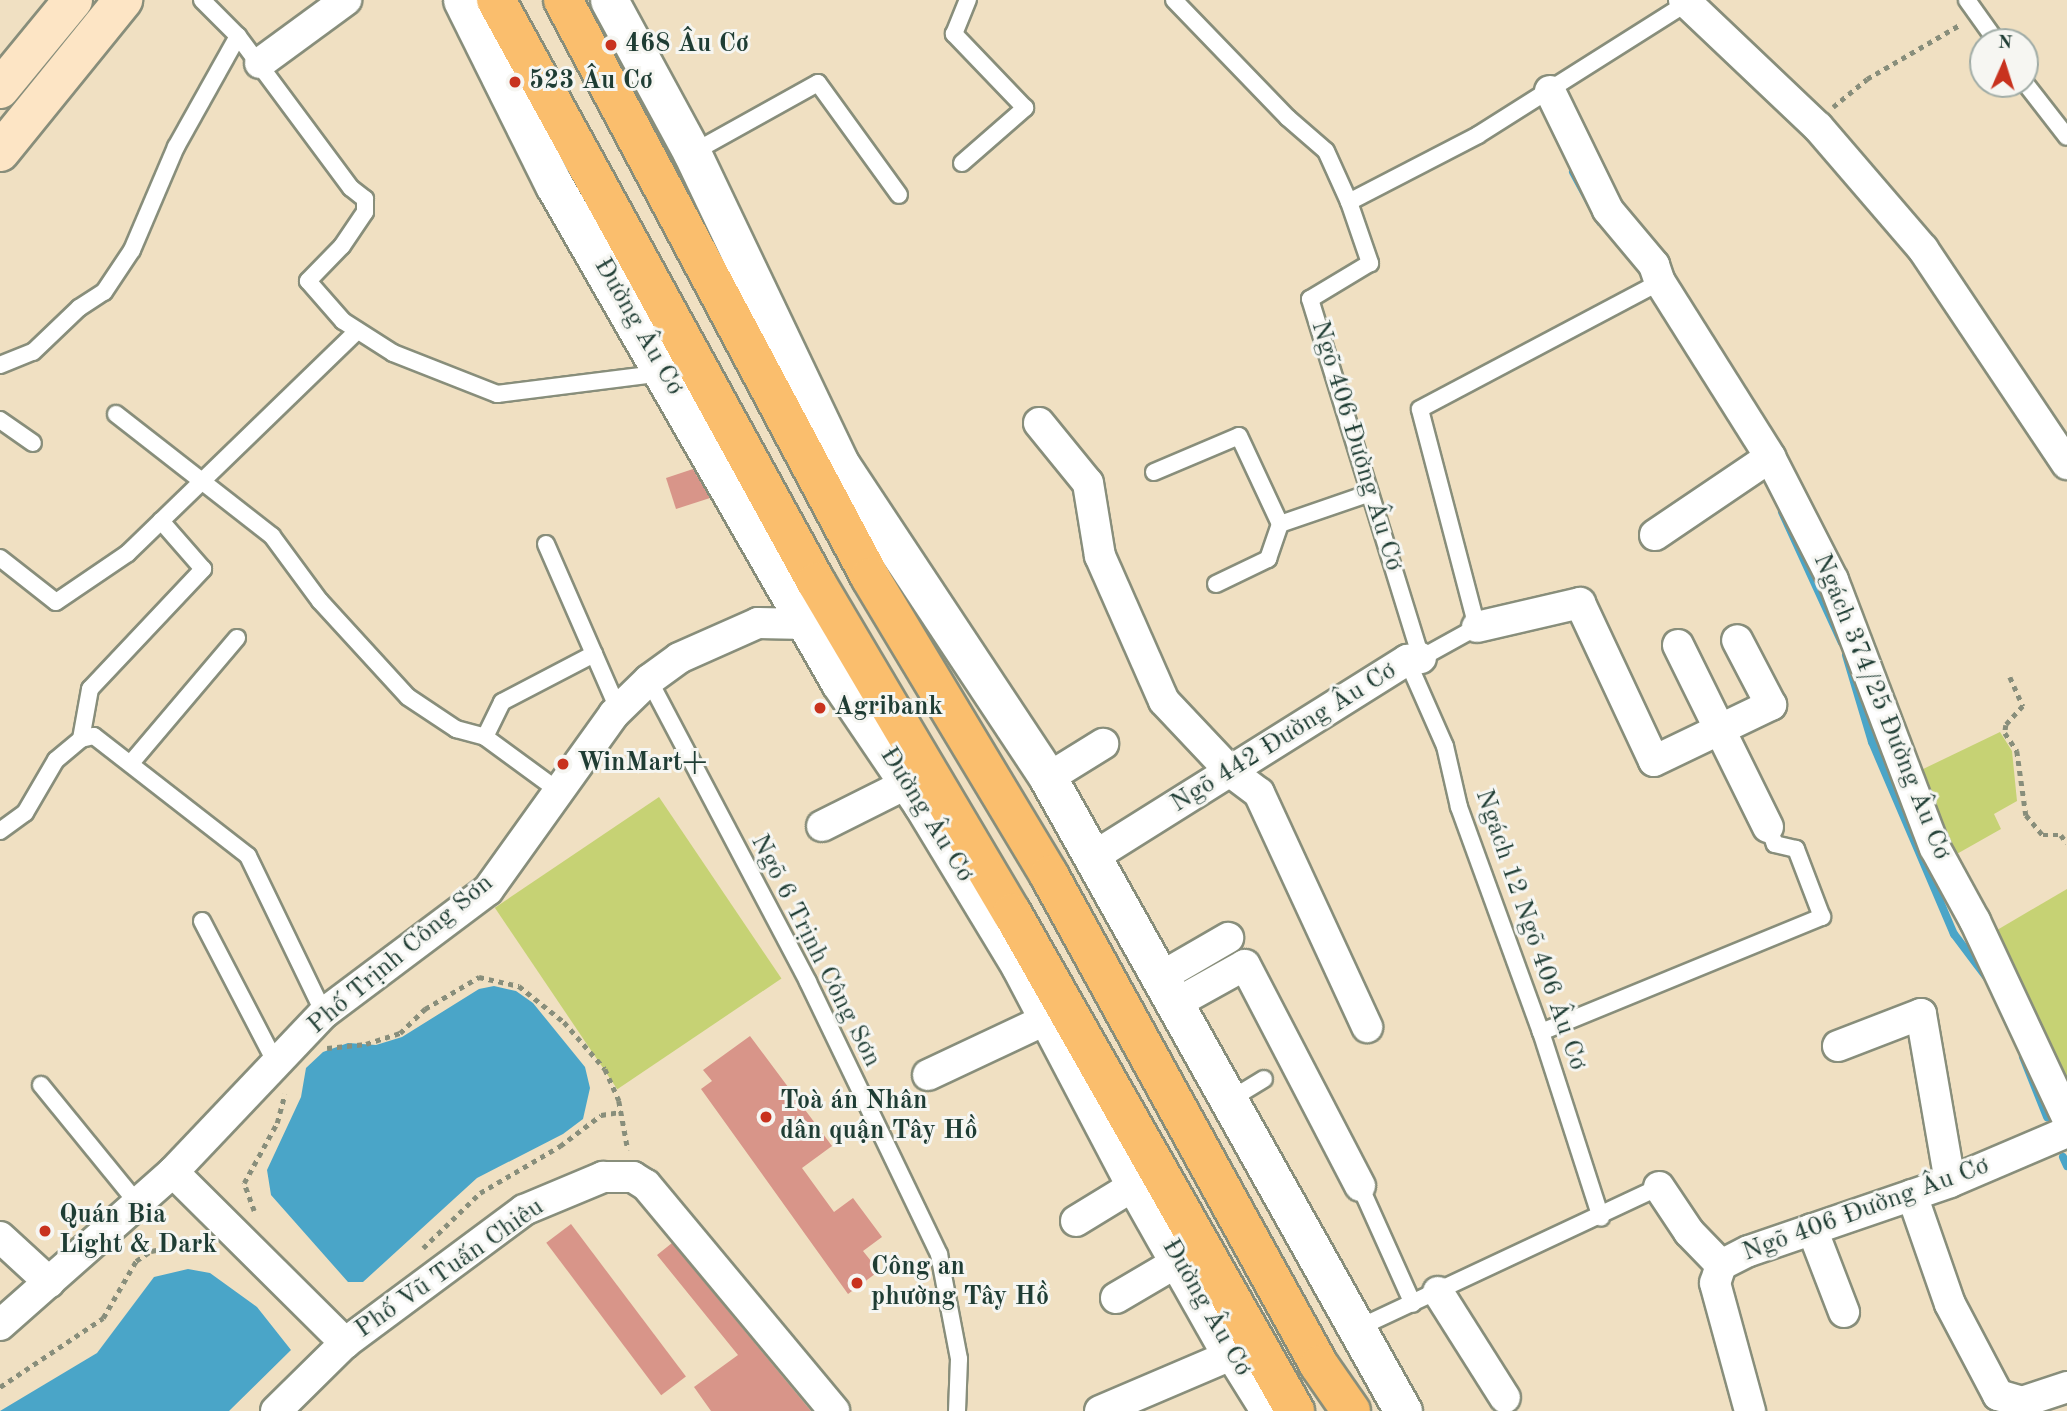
<!DOCTYPE html>
<html>
<head>
<meta charset="utf-8">
<style>
  body { margin:0 }
  #map { position:relative; width:2067px; height:1411px; overflow:hidden; background:#f0e0c2; font-family:"Old Standard TT",serif }
  div>[style] { position:absolute }
  [style*='--x'] { left:calc(var(--x)*1px); top:calc(var(--y)*1px); width:calc(var(--w)*1px); rotate:calc(var(--a)*1deg) }
  .green>* { inset:0; background:#c6d274; transform-origin:0 0 }
  .water>* { inset:0; background:#4aa5c8 }
  .stream>* { height:8px; margin:-4px; padding:0 4px; transform-origin:4px; border-radius:4px; background:#4aa5c8 }
  .building>* { inset:0; background:#d89589; transform-origin:0 0 }
  .path>* { height:4.5px; margin-top:-2.25px; transform-origin:0; background:repeating-linear-gradient(90deg,#888e7b 0 5px,transparent 0 10px) }
  .roads { filter:drop-shadow(2px 0 #888e7b) drop-shadow(-2px 0 #888e7b) drop-shadow(0 2px #888e7b) drop-shadow(0 -2px #888e7b) }
  .service>* { height:16px; margin:-8px; padding:0 8px; transform-origin:8px; border-radius:8px; background:#fff }
  .minor>* { height:30px; margin:-15px; padding:0 15px; transform-origin:15px; border-radius:15px; background:#fff }
  .tertiary>* { height:37px; margin:-18.5px; padding:0 18.5px; transform-origin:18.5px; border-radius:18.5px; background:#fff }
  .secondary>* { height:38px; margin:-19px; padding:0 19px; transform-origin:19px; border-radius:19px; background:#fde5c5 }
  .primary>* { height:38px; margin:-19px; padding:0 19px; transform-origin:19px; border-radius:19px; background:#fabe6d }
  .dots>* { width:19px; height:19px; translate:-50% -50%; box-sizing:border-box; border:4px solid #f6f6f2; border-radius:50% }
  span { translate:-50% -50%; white-space:nowrap; text-align:center; line-height:1.15; -webkit-text-stroke:6px #f6f6f2; paint-order:stroke }
  .poi-label { font-size:26px; color:#1f3d34; font-weight:700 }
  .left { translate:0 -50%; text-align:left }
  .street-label { font-size:26px; color:#1f3d34 }
  .north { position:absolute; left:1969px; top:28px; width:70px; height:70px; box-sizing:border-box; background:#f6f6f2; border:2px solid #a0aca6; border-radius:50%; rotate:3deg; font-size:19px; font-weight:700; line-height:28px; text-align:center; color:#1f3d34 }
  .north::after { content:''; display:block; margin:auto; width:24px; height:32px; background:#c8321e; clip-path:polygon(50% 0,100% 100%,50% 72%,0 100%) }
</style>
</head>
<body>
<div id="map">
  <div class="green">
    <div style="clip-path:polygon(2000px 732px,2012px 751px,2017px 801px,1994px 814px,2001px 829px,1955px 855px,1919px 771px)"></div>
    <div style="left:659px;top:797px;width:219px;height:198px;rotate:56deg"></div>
    <div style="clip-path:polygon(2067px 889px,2067px 1101px,1992px 933px)"></div>
  </div>
  <div class="water">
    <div style="clip-path:polygon(494px 986px,516px 991px,533px 1003px,585px 1067px,590px 1088px,583px 1119px,563px 1134px,477px 1178px,363px 1282px,348px 1282px,271px 1195px,267px 1170px,301px 1097px,306px 1068px,323px 1052px,348px 1043px,376px 1045px,402px 1037px,479px 989px)"></div>
    <div style="clip-path:polygon(188px 1269px,210px 1273px,257px 1307px,291px 1350px,229px 1411px,0 1411px,97px 1353px,154px 1277px)"></div>
  </div>
  <div class="stream">
    <div style="--x:1573;--y:172;--w:57;--a:61.6"></div>
    <div style="--x:1782;--y:512;--w:144;--a:65.4"></div>
    <div style="--x:1846;--y:655;--w:91;--a:73.4"></div>
    <div style="--x:1872;--y:742;--w:209;--a:66.9"></div>
    <div style="--x:1954;--y:934;--w:55;--a:53.1"></div>
    <div style="--x:2023;--y:1057;--w:65;--a:68.2"></div>
    <div style="--x:2063;--y:1157;--w:10;--a:66"></div>
  </div>
  <div class="building">
    <div style="clip-path:polygon(693px 469px,710px 498px,676px 509px,666px 478px)"></div>
    <div style="clip-path:polygon(750px 1036px,832px 1146px,802px 1168px,834px 1212px,853px 1198px,882px 1237px,863px 1251px,879px 1271px,848px 1294px,701px 1089px,712px 1081px,703px 1070px)"></div>
    <div style="left:571px;top:1224px;width:191px;height:31px;rotate:53deg"></div>
    <div style="clip-path:polygon(672px 1243px,811px 1411px,711px 1411px,694px 1387px,738px 1355px,657px 1255px)"></div>
  </div>
  <div class="path">
    <div style="--x:1833;--y:107;--w:44;--a:-39.5"></div>
    <div style="--x:1867;--y:79;--w:109;--a:-30.3"></div>
    <div style="--x:2010;--y:677;--w:32;--a:66"></div>
    <div style="--x:2023;--y:706;--w:25;--a:132"></div>
    <div style="--x:2006;--y:725;--w:8;--a:97"></div>
    <div style="--x:2005;--y:733;--w:22;--a:56"></div>
    <div style="--x:2017;--y:751;--w:65;--a:82"></div>
    <div style="--x:2026;--y:815;--w:26;--a:50"></div>
    <div style="--x:2043;--y:835;--w:18;--a:0"></div>
    <div style="--x:2061;--y:835;--w:10;--a:53"></div>
    <div style="--x:327;--y:1048;--w:39;--a:-6"></div>
    <div style="--x:366;--y:1044;--w:36;--a:-18"></div>
    <div style="--x:400;--y:1033;--w:35;--a:-44"></div>
    <div style="--x:425;--y:1009;--w:63;--a:-30.7"></div>
    <div style="--x:479;--y:977;--w:41;--a:12.7"></div>
    <div style="--x:519;--y:986;--w:58;--a:38.7"></div>
    <div style="--x:564;--y:1022;--w:62;--a:48.9"></div>
    <div style="--x:605;--y:1069;--w:35;--a:66"></div>
    <div style="--x:619;--y:1101;--w:50;--a:79.6"></div>
    <div style="--x:254;--y:1211;--w:30;--a:-110"></div>
    <div style="--x:244;--y:1183;--w:68;--a:-61.2"></div>
    <div style="--x:277;--y:1123;--w:30;--a:-75"></div>
    <div style="--x:423;--y:1248;--w:79;--a:-44"></div>
    <div style="--x:480;--y:1193;--w:93;--a:-30.4"></div>
    <div style="--x:560;--y:1146;--w:51;--a:-37.1"></div>
    <div style="--x:601;--y:1115;--w:20;--a:-9"></div>
    <div style="--x:0;--y:1387;--w:124;--a:-33.8"></div>
    <div style="--x:103;--y:1318;--w:66;--a:-59.9"></div>
    <div style="--x:136;--y:1261;--w:18;--a:-34"></div>
    <div style="--x:151;--y:1251;--w:54;--a:-10.7"></div>
  </div>
  <div class="roads">
    <div class="service">
      <div style="--x:202;--y:0;--w:51;--a:45"></div>
      <div style="--x:238;--y:36;--w:189;--a:53.4"></div>
      <div style="--x:351;--y:188;--w:18;--a:38"></div>
      <div style="--x:365;--y:199;--w:13;--a:90"></div>
      <div style="--x:365;--y:212;--w:41;--a:124.1"></div>
      <div style="--x:342;--y:246;--w:49;--a:134.2"></div>
      <div style="--x:308;--y:281;--w:53;--a:48.8"></div>
      <div style="--x:343;--y:321;--w:59;--a:32.6"></div>
      <div style="--x:393;--y:353;--w:112;--a:21.5"></div>
      <div style="--x:497;--y:394;--w:167;--a:-7.2"></div>
      <div style="--x:1174;--y:0;--w:164;--a:46"></div>
      <div style="--x:1288;--y:118;--w:50;--a:41"></div>
      <div style="--x:1326;--y:151;--w:56;--a:65.7"></div>
      <div style="--x:1349;--y:202;--w:65;--a:71"></div>
      <div style="--x:1370;--y:263;--w:70;--a:149"></div>
      <div style="--x:1310;--y:299;--w:376;--a:72.8"></div>
      <div style="--x:1421;--y:658;--w:64;--a:-29"></div>
      <div style="--x:1477;--y:627;--w:225;--a:-104.7"></div>
      <div style="--x:1420;--y:409;--w:272;--a:-27.9"></div>
      <div style="--x:1967;--y:0;--w:52;--a:54.5"></div>
      <div style="--x:2025;--y:83;--w:68;--a:52.1"></div>
      <div style="--x:692;--y:153;--w:144;--a:-29.1"></div>
      <div style="--x:818;--y:83;--w:138;--a:54.1"></div>
      <div style="--x:962;--y:163;--w:84;--a:-41.1"></div>
      <div style="--x:1025;--y:108;--w:103;--a:-133.8"></div>
      <div style="--x:954;--y:34;--w:37;--a:-68"></div>
      <div style="--x:1349;--y:202;--w:145;--a:-27.4"></div>
      <div style="--x:1478;--y:135;--w:247;--a:-32.3"></div>
      <div style="--x:0;--y:365;--w:35;--a:-22"></div>
      <div style="--x:33;--y:352;--w:64;--a:-43.7"></div>
      <div style="--x:79;--y:308;--w:30;--a:-33"></div>
      <div style="--x:104;--y:292;--w:50;--a:-56.3"></div>
      <div style="--x:132;--y:250;--w:112;--a:-66.9"></div>
      <div style="--x:176;--y:147;--w:127;--a:-60.8"></div>
      <div style="--x:116;--y:414;--w:198;--a:38"></div>
      <div style="--x:272;--y:536;--w:81;--a:53.6"></div>
      <div style="--x:320;--y:601;--w:130;--a:47.5"></div>
      <div style="--x:408;--y:697;--w:58;--a:33.7"></div>
      <div style="--x:456;--y:729;--w:30;--a:15"></div>
      <div style="--x:485;--y:737;--w:88;--a:36.2"></div>
      <div style="--x:0;--y:420;--w:40;--a:34.9"></div>
      <div style="--x:1154;--y:472;--w:92;--a:-23"></div>
      <div style="--x:1239;--y:436;--w:97;--a:65"></div>
      <div style="--x:1280;--y:524;--w:95;--a:-19"></div>
      <div style="--x:546;--y:544;--w:180;--a:66.4"></div>
      <div style="--x:0;--y:558;--w:71;--a:38.2"></div>
      <div style="--x:56;--y:602;--w:87;--a:-34.2"></div>
      <div style="--x:128;--y:553;--w:319;--a:-44.1"></div>
      <div style="--x:1216;--y:584;--w:58;--a:-25.7"></div>
      <div style="--x:1268;--y:559;--w:37;--a:-71"></div>
      <div style="--x:1407;--y:660;--w:94;--a:66.2"></div>
      <div style="--x:1445;--y:746;--w:63;--a:77.1"></div>
      <div style="--x:1459;--y:807;--w:239;--a:70"></div>
      <div style="--x:1541;--y:1032;--w:195;--a:72.1"></div>
      <div style="--x:649;--y:680;--w:341;--a:62.2"></div>
      <div style="--x:808;--y:982;--w:302;--a:64.3"></div>
      <div style="--x:939;--y:1254;--w:107;--a:79.2"></div>
      <div style="--x:959;--y:1359;--w:52;--a:92.2"></div>
      <div style="--x:485;--y:737;--w:39;--a:-64"></div>
      <div style="--x:502;--y:702;--w:104;--a:-27.6"></div>
      <div style="--x:81;--y:739;--w:51;--a:-79.8"></div>
      <div style="--x:90;--y:689;--w:165;--a:-46.7"></div>
      <div style="--x:203;--y:569;--w:64;--a:-131.2"></div>
      <div style="--x:131;--y:763;--w:164;--a:-49.7"></div>
      <div style="--x:0;--y:831;--w:31;--a:-36"></div>
      <div style="--x:25;--y:813;--w:61;--a:-59.7"></div>
      <div style="--x:56;--y:760;--w:33;--a:-40"></div>
      <div style="--x:81;--y:739;--w:13;--a:-13"></div>
      <div style="--x:94;--y:736;--w:195;--a:37.9"></div>
      <div style="--x:248;--y:856;--w:174;--a:64.2"></div>
      <div style="--x:202;--y:921;--w:162;--a:62.5"></div>
      <div style="--x:1541;--y:1032;--w:304;--a:-22.3"></div>
      <div style="--x:1822;--y:917;--w:73;--a:-110.9"></div>
      <div style="--x:1796;--y:849;--w:22;--a:-167"></div>
      <div style="--x:1775;--y:844;--w:18;--a:-112"></div>
      <div style="--x:41;--y:1085;--w:154;--a:50.8"></div>
      <div style="--x:1228;--y:1101;--w:42;--a:-31.4"></div>
      <div style="--x:1360;--y:1186;--w:129;--a:65.8"></div>
      <div style="--x:1354;--y:1330;--w:337;--a:-25.1"></div>
    </div>
    <div class="minor">
      <div style="--x:1684;--y:0;--w:185;--a:43.5"></div>
      <div style="--x:1818;--y:127;--w:161;--a:49.3"></div>
      <div style="--x:1923;--y:249;--w:259;--a:56.2"></div>
      <div style="--x:260;--y:63;--w:107;--a:-36.2"></div>
      <div style="--x:1550;--y:91;--w:132;--a:64"></div>
      <div style="--x:1608;--y:210;--w:72;--a:50.1"></div>
      <div style="--x:1654;--y:265;--w:18;--a:71"></div>
      <div style="--x:1660;--y:282;--w:207;--a:57.8"></div>
      <div style="--x:1770;--y:457;--w:138;--a:62.9"></div>
      <div style="--x:1833;--y:580;--w:287;--a:69.2"></div>
      <div style="--x:1935;--y:848;--w:83;--a:61.3"></div>
      <div style="--x:1975;--y:921;--w:217;--a:64.9"></div>
      <div style="--x:1039;--y:423;--w:77;--a:50.8"></div>
      <div style="--x:1088;--y:483;--w:74;--a:80.7"></div>
      <div style="--x:1100;--y:556;--w:158;--a:66.2"></div>
      <div style="--x:1164;--y:701;--w:98;--a:46.7"></div>
      <div style="--x:1231;--y:772;--w:35;--a:37"></div>
      <div style="--x:1259;--y:793;--w:258;--a:65.2"></div>
      <div style="--x:1655;--y:535;--w:139;--a:-34.1"></div>
      <div style="--x:1477;--y:627;--w:106;--a:-13.1"></div>
      <div style="--x:1580;--y:603;--w:174;--a:64.9"></div>
      <div style="--x:1654;--y:761;--w:130;--a:-25.6"></div>
      <div style="--x:1771;--y:705;--w:73;--a:-117.6"></div>
      <div style="--x:1678;--y:645;--w:203;--a:63.7"></div>
      <div style="--x:1048;--y:778;--w:65;--a:-31.7"></div>
      <div style="--x:822;--y:826;--w:96;--a:-26.6"></div>
      <div style="--x:1093;--y:857;--w:371;--a:-32.1"></div>
      <div style="--x:1407;--y:660;--w:14;--a:-8"></div>
      <div style="--x:1159;--y:978;--w:80;--a:-30.1"></div>
      <div style="--x:1173;--y:1005;--w:82;--a:-29.1"></div>
      <div style="--x:1245;--y:965;--w:249;--a:62.5"></div>
      <div style="--x:1838;--y:1046;--w:89;--a:-21.1"></div>
      <div style="--x:1921;--y:1014;--w:170;--a:80.2"></div>
      <div style="--x:928;--y:1075;--w:134;--a:-25.2"></div>
      <div style="--x:173;--y:1172;--w:243;--a:44.8"></div>
      <div style="--x:1659;--y:1187;--w:54;--a:56.3"></div>
      <div style="--x:1689;--y:1232;--w:46;--a:45.9"></div>
      <div style="--x:1721;--y:1265;--w:31;--a:-27"></div>
      <div style="--x:1749;--y:1251;--w:213;--a:-18.9"></div>
      <div style="--x:1950;--y:1182;--w:127;--a:-23.1"></div>
      <div style="--x:1912;--y:1195;--w:115;--a:70.8"></div>
      <div style="--x:1950;--y:1304;--w:103;--a:62.2"></div>
      <div style="--x:1998;--y:1395;--w:25;--a:16"></div>
      <div style="--x:2022;--y:1402;--w:9;--a:72"></div>
      <div style="--x:1076;--y:1221;--w:69;--a:-31.4"></div>
      <div style="--x:1812;--y:1229;--w:89;--a:68.9"></div>
      <div style="--x:0;--y:1237;--w:67;--a:42.6"></div>
      <div style="--x:1721;--y:1265;--w:19;--a:108"></div>
      <div style="--x:1715;--y:1283;--w:133;--a:74.7"></div>
      <div style="--x:1438;--y:1292;--w:125;--a:57.7"></div>
      <div style="--x:1116;--y:1298;--w:73;--a:-30.4"></div>
      <div style="--x:0;--y:1325;--w:231;--a:-41.5"></div>
      <div style="--x:173;--y:1172;--w:219;--a:-46.5"></div>
      <div style="--x:324;--y:1013;--w:205;--a:-36.9"></div>
      <div style="--x:488;--y:890;--w:216;--a:-54.4"></div>
      <div style="--x:614;--y:714;--w:49;--a:-44.2"></div>
      <div style="--x:649;--y:680;--w:37;--a:-36"></div>
      <div style="--x:679;--y:658;--w:86;--a:-23.9"></div>
      <div style="--x:758;--y:623;--w:49;--a:1.2"></div>
      <div style="--x:2022;--y:1402;--w:47;--a:-18.4"></div>
      <div style="--x:276;--y:1411;--w:97;--a:-44.6"></div>
      <div style="--x:345;--y:1343;--w:223;--a:-36.6"></div>
      <div style="--x:524;--y:1210;--w:86;--a:-22.7"></div>
      <div style="--x:603;--y:1177;--w:30;--a:0"></div>
      <div style="--x:633;--y:1177;--w:15;--a:32"></div>
      <div style="--x:646;--y:1185;--w:294;--a:50.2"></div>
      <div style="--x:1100;--y:1411;--w:142;--a:-23.1"></div>
      <div style="--x:1231;--y:1355;--w:66;--a:58"></div>
    </div>
    <div class="tertiary">
      <div style="--x:462;--y:0;--w:207;--a:63.6"></div>
      <div style="--x:554;--y:185;--w:574;--a:60.13"></div>
      <div style="--x:840;--y:683;--w:146;--a:55.9"></div>
      <div style="--x:922;--y:804;--w:189;--a:58.8"></div>
      <div style="--x:1020;--y:966;--w:247;--a:62.3"></div>
      <div style="--x:1135;--y:1185;--w:195;--a:60.5"></div>
      <div style="--x:609;--y:0;--w:174;--a:61.5"></div>
      <div style="--x:692;--y:153;--w:346;--a:64.5"></div>
      <div style="--x:841;--y:465;--w:375;--a:56.5"></div>
      <div style="--x:1048;--y:778;--w:726;--a:60.72"></div>
    </div>
    <div class="secondary">
      <div style="--x:0;--y:89;--w:115;--a:-50.6"></div>
      <div style="--x:0;--y:152;--w:196;--a:-51"></div>
    </div>
    <div class="primary">
      <div style="--x:496;--y:0;--w:664;--a:61.2"></div>
      <div style="--x:816;--y:582;--w:385;--a:59.4"></div>
      <div style="--x:1012;--y:913;--w:573;--a:60.39"></div>
      <div style="--x:563;--y:0;--w:654;--a:61.98"></div>
      <div style="--x:870;--y:577;--w:348;--a:59"></div>
      <div style="--x:1049;--y:875;--w:559;--a:61.14"></div>
      <div style="--x:1319;--y:1365;--w:56;--a:55.2"></div>
    </div>
  </div>
  <div class="dots">
    <div style="left:611px;top:45px;background:#c8321e"></div>
    <div style="left:515px;top:82px;background:#c8321e"></div>
    <div style="left:820px;top:708px;background:#c8321e"></div>
    <div style="left:563px;top:764px;background:#c8321e"></div>
    <div style="left:766px;top:1117px;background:#c8321e"></div>
    <div style="left:45px;top:1231px;background:#c8321e"></div>
    <div style="left:857px;top:1283px;background:#c8321e"></div>
  </div>
  <div class="poi-label">
    <span class="left" style="left:625px;top:45px">468 Âu Cơ</span>
    <span class="left" style="left:529px;top:82px">523 Âu Cơ</span>
    <span class="left" style="left:834px;top:708px">Agribank</span>
    <span class="left" style="left:577px;top:764px">WinMart+</span>
    <span class="left" style="left:780px;top:1117px">Toà án Nhân<br>dân quận Tây Hồ</span>
    <span class="left" style="left:59px;top:1231px">Quán Bia<br>Light &amp; Dark</span>
    <span class="left" style="left:871px;top:1283px">Công an<br>phường Tây Hồ</span>
  </div>
  <div class="street-label">
    <span style="left:638px;top:327px;rotate:60deg">Đường Âu Cơ</span>
    <span style="left:1356px;top:446px;rotate:73deg">Ngõ 406 Đường Âu Cơ</span>
    <span style="left:1881px;top:707px;rotate:68deg">Ngách 374/25 Đường Âu Cơ</span>
    <span style="left:1284px;top:738px;rotate:-32deg">Ngõ 442 Đường Âu Cơ</span>
    <span style="left:926px;top:815px;rotate:58deg">Đường Âu Cơ</span>
    <span style="left:1530px;top:930px;rotate:71deg">Ngách 12 Ngõ 406 Âu Cơ</span>
    <span style="left:815px;top:951px;rotate:63deg">Ngõ 6 Trịnh Công Sơn</span>
    <span style="left:401px;top:955px;rotate:-40deg">Phố Trịnh Công Sơn</span>
    <span style="left:1866px;top:1210px;rotate:-20deg">Ngõ 406 Đường Âu Cơ</span>
    <span style="left:450px;top:1269px;rotate:-35deg">Phố Vũ Tuấn Chiêu</span>
    <span style="left:1206px;top:1308px;rotate:60deg">Đường Âu Cơ</span>
  </div>
  <div class="north">N</div>
</div>
</body>
</html>
